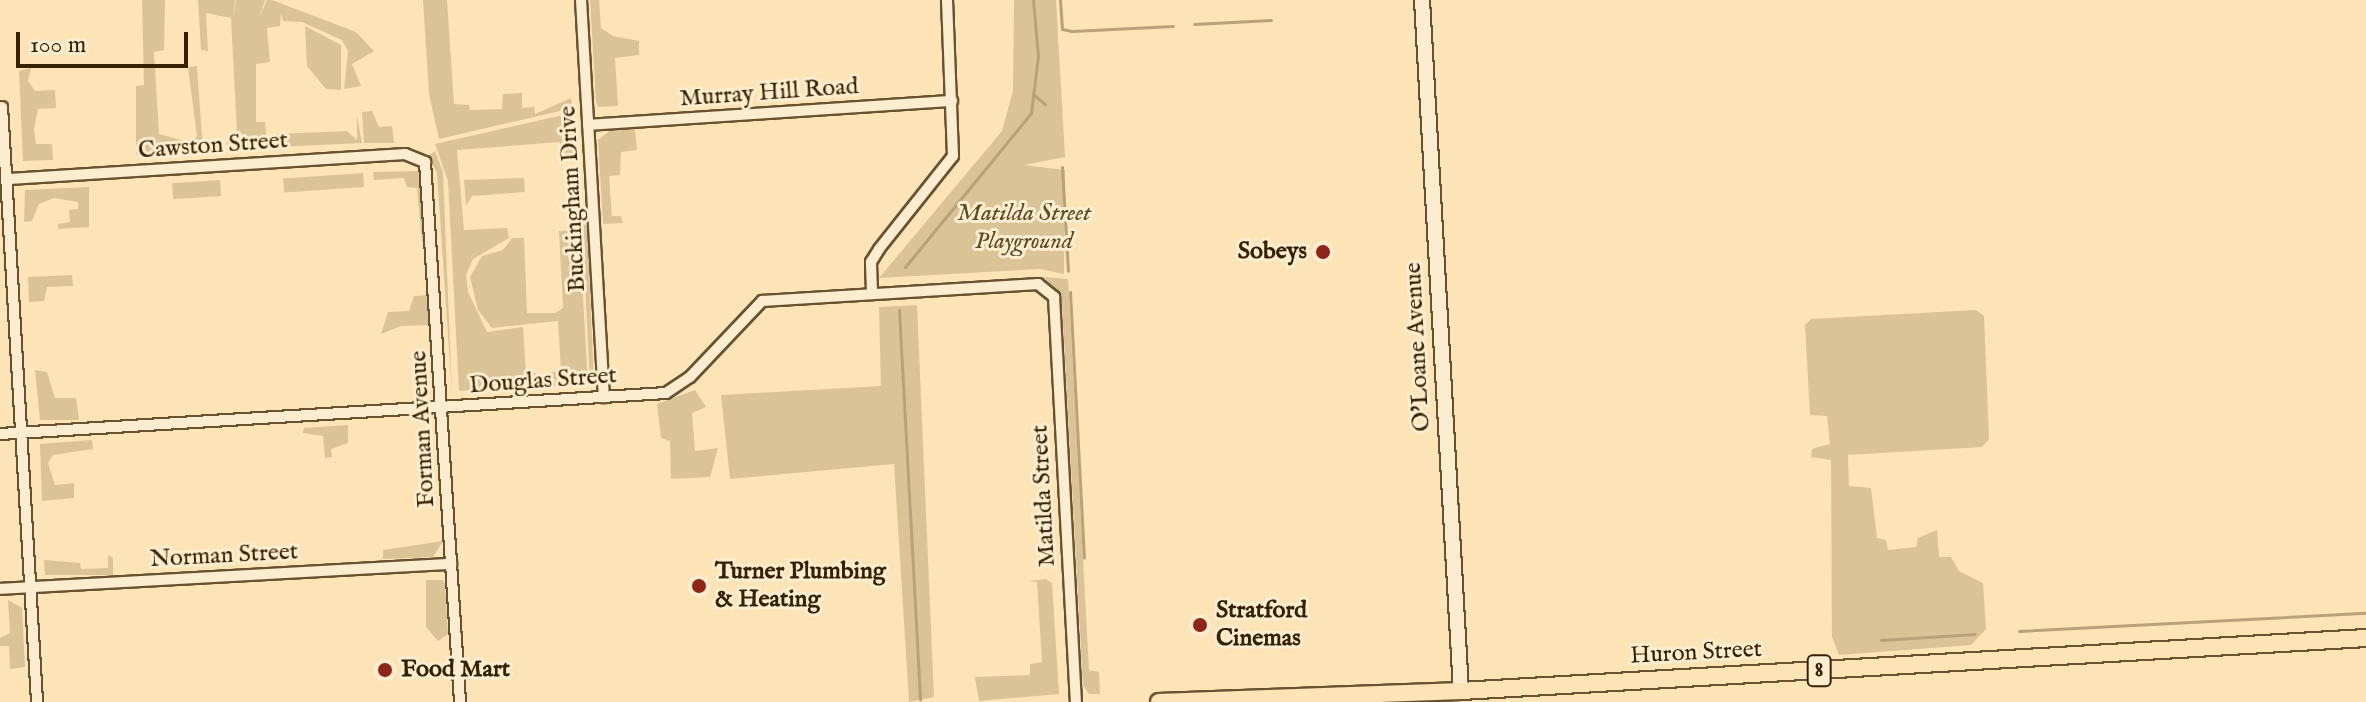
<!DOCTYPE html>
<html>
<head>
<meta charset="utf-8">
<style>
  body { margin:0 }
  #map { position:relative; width:2366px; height:702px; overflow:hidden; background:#fce4b6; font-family:"IM FELL English",serif }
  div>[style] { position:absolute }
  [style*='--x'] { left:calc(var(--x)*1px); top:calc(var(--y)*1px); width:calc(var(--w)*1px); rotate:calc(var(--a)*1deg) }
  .green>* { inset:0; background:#dbc398; transform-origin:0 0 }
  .stream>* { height:3px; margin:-1.5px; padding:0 1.5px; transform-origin:1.5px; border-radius:1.5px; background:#b9a279 }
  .roads { filter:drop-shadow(2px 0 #685230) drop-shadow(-2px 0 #685230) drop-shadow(0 2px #685230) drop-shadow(0 -2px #685230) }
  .minor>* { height:10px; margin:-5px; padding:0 5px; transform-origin:5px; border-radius:5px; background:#fdedd0 }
  .tertiary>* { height:14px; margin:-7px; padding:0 7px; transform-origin:7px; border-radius:7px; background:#fdedd0 }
  .primary>* { height:16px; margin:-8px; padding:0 8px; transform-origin:8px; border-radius:8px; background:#fce4b6 }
  .dots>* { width:22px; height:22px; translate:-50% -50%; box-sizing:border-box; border:4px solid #fdedd0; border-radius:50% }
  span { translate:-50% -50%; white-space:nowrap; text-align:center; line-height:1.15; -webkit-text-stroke:6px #fdedd0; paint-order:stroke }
  .shield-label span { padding:2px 6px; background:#fdedd0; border:2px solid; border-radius:6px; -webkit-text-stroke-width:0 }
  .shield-label { font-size:22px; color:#372103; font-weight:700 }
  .street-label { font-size:24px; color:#372103 }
  .park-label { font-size:24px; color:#604a28; font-style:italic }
  .poi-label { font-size:24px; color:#372103; font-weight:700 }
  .right { translate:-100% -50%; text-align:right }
  .left { translate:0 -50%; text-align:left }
  .scale { position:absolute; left:16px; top:32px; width:172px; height:36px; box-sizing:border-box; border:4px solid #372103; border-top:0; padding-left:10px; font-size:24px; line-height:28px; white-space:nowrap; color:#372103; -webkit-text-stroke:6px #fdedd0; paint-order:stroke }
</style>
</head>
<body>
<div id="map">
  <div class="green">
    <div style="clip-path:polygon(142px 0,165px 0,164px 50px,154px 52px,159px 134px,185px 141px,197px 137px,188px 67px,197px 66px,203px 151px,136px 155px,136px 86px,144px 85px)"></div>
    <div style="clip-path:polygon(198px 0,235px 0,233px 19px,236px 0,265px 0,259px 18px,267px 0,272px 0,356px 32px,374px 51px,352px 64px,361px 86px,344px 89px,348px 51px,342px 40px,302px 22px,283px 21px,281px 13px,280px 26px,267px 28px,270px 62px,256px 64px,256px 122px,265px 122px,267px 147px,227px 150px,227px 135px,237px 133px,231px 18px,206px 13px,208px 51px,201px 50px)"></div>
    <div style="clip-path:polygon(423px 0,447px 0,454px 104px,469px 105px,470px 110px,502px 109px,503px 94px,522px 93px,522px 108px,534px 107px,535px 114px,571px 98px,573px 108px,439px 139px,429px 94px)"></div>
    <div style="clip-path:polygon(590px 0,599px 0,601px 28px,613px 36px,639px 41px,639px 55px,615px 58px,618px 106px,598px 107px,596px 102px)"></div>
    <div style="clip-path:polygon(1014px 0,1056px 0,1065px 157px,1024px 165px,1065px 170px,1064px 274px,1040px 269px,879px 278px,1002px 131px,1013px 91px)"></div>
    <div style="clip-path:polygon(305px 26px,341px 45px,341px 90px,326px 89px,307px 66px)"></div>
    <div style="clip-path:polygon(31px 68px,28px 81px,35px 91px,55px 90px,56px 108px,38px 109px,34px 129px,36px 144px,52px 144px,53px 160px,23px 161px,19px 71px)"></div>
    <div style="clip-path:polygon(372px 111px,379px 127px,392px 126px,394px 143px,364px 143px,362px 112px)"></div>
    <div style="clip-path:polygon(572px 113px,575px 153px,561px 154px,560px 142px,457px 150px,464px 230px,507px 228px,509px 238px,473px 259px,466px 275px,468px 292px,487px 332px,523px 327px,526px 373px,536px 373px,538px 386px,459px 391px,448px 181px,435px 144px)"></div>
    <div style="clip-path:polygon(357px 116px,362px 143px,275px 147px,275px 134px,347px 131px,357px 140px)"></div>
    <div style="clip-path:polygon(612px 129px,635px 129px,637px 150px,621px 152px,620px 175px,609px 176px,612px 216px,621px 216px,623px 223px,603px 224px,598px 140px)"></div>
    <div style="clip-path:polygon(435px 151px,443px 172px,452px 394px,437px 173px,428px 156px)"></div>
    <div style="clip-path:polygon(419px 171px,426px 239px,422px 242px,417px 188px,407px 187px,404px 178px,374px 180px,373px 172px)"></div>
    <div style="left:363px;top:173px;width:14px;height:80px;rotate:86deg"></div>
    <div style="clip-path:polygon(524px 178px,525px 192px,472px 196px,466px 206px,464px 180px)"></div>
    <div style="left:220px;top:180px;width:16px;height:48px;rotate:86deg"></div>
    <div style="clip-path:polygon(89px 187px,89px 227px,58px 229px,58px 224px,70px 222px,69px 210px,78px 209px,78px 202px,54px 198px,39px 204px,32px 221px,24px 222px,25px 190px)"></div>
    <div style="clip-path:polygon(582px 224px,587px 225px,594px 384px,590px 383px)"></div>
    <div style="clip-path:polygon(579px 230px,588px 383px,551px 386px,550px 373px,561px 370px,558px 321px,492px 328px,478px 310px,470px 277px,482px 256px,503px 250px,512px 238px,524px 238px,527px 313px,555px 313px,563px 308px,559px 231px)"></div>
    <div style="clip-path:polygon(72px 275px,73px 286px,47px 287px,44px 301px,29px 302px,28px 277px)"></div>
    <div style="clip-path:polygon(1044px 277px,1068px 279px,1089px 670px,1099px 672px,1100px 694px,1089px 694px,1083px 685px,1062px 302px)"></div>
    <div style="clip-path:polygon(429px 295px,431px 325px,401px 326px,381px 334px,388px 312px,409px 311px,414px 296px)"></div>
    <div style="clip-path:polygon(917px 305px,934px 697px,909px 702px,894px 464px,730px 479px,721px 395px,881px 386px,879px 307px)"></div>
    <div style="clip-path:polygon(1976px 310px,1984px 316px,1989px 439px,1982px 447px,1848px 455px,1849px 486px,1871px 488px,1877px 538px,1886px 540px,1888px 550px,1916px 547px,1918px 538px,1937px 530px,1939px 557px,1951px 557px,1959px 571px,1983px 583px,1986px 629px,1971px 645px,1839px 655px,1832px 637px,1831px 460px,1811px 457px,1812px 449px,1830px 444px,1827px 416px,1810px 415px,1805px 325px,1811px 319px)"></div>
    <div style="clip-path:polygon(35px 370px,47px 372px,55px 398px,76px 398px,79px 420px,40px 420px)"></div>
    <div style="clip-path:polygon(695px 390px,706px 407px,692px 413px,695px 451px,718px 448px,710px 477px,671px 479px,670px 441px,661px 438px,657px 404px)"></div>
    <div style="clip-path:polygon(348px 425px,348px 443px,331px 449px,332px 457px,325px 458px,323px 436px,303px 433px,304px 428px)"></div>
    <div style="clip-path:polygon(92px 440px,93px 449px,53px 455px,48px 463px,55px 485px,74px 483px,74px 498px,42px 501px,40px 444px)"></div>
    <div style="clip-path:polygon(443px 541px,433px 557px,383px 559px,383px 550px)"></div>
    <div style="clip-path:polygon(108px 555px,113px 558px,113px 575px,45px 575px,44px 560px,80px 563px,81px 569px,108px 568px)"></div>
    <div style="clip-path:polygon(1046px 579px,1052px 583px,1059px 694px,979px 701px,973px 667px,975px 677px,1030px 675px,1030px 664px,1042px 662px,1037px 582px,1028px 581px)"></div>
    <div style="clip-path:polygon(426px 580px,443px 580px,445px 585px,448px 634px,438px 641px,426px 627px)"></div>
    <div style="clip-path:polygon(8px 600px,22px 608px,25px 667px,10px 669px,9px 646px,0 646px,0 638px,10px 633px)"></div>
  </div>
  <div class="stream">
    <div style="--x:1060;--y:0;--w:29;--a:86"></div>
    <div style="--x:1062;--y:29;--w:10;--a:11"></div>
    <div style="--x:1072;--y:31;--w:101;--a:-2.8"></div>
    <div style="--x:1194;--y:24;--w:77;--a:-3"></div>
    <div style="--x:1033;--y:94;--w:16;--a:40"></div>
    <div style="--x:1062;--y:167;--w:104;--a:86.7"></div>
    <div style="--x:905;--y:267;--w:199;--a:-50.7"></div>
    <div style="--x:1031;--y:113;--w:57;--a:-83"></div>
    <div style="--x:1038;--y:56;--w:56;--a:-95.1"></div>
    <div style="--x:1070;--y:292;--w:266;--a:87"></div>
    <div style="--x:899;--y:310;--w:390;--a:86.9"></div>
    <div style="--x:2019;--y:631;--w:347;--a:-3"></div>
    <div style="--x:1881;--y:640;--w:94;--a:-3.7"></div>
  </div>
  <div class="roads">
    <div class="minor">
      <div style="--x:581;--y:0;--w:398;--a:86.7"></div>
      <div style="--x:2;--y:107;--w:596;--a:86.63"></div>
      <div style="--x:588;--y:125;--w:365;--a:-3.8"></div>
      <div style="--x:9;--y:179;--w:397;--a:-3.6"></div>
      <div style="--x:405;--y:154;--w:22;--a:22"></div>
      <div style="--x:425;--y:162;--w:541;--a:86.29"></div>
      <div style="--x:872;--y:292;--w:30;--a:-92"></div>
      <div style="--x:871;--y:262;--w:15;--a:-58"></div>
      <div style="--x:879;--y:249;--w:119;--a:-51.5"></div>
      <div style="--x:953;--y:156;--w:156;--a:-92.2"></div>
      <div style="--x:0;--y:434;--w:667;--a:-3.52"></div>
      <div style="--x:666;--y:393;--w:29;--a:-34"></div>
      <div style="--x:690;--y:377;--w:105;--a:-46.5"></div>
      <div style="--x:762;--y:301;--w:277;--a:-3.5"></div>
      <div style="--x:1038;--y:284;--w:21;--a:39"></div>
      <div style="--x:1054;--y:297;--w:406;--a:86.9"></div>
      <div style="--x:0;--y:589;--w:452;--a:-3.2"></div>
    </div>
    <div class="tertiary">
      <div style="--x:1422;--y:0;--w:692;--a:86.77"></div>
    </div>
    <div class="primary">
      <div style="--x:1159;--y:702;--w:302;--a:-2.1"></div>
      <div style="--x:1461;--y:691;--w:907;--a:-3.35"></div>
    </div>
  </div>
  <div class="dots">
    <div style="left:1323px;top:252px;background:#8f2418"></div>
    <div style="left:699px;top:586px;background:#8f2418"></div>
    <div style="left:1200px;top:625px;background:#8f2418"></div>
    <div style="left:385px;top:670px;background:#8f2418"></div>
  </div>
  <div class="shield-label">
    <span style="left:1819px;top:671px">8</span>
  </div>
  <div class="street-label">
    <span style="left:769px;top:93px;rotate:-4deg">Murray Hill Road</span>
    <span style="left:213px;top:146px;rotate:-4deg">Cawston Street</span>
    <span style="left:573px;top:199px;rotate:-93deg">Buckingham Drive</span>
    <span style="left:1418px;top:347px;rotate:-93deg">O'Loane Avenue</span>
    <span style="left:543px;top:381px;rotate:-4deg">Douglas Street</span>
    <span style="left:423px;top:429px;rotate:-93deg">Forman Avenue</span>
    <span style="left:1044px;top:496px;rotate:-93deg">Matilda Street</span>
    <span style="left:224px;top:556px;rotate:-3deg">Norman Street</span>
    <span style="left:1696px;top:653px;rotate:-3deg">Huron Street</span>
  </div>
  <div class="park-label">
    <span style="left:1024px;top:228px">Matilda Street<br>Playground</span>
  </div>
  <div class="poi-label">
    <span class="right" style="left:1307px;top:252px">Sobeys</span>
    <span class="left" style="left:715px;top:586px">Turner Plumbing<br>&amp; Heating</span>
    <span class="left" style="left:1216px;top:625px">Stratford<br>Cinemas</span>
    <span class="left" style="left:401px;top:670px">Food Mart</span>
  </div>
  <div class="scale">100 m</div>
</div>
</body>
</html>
